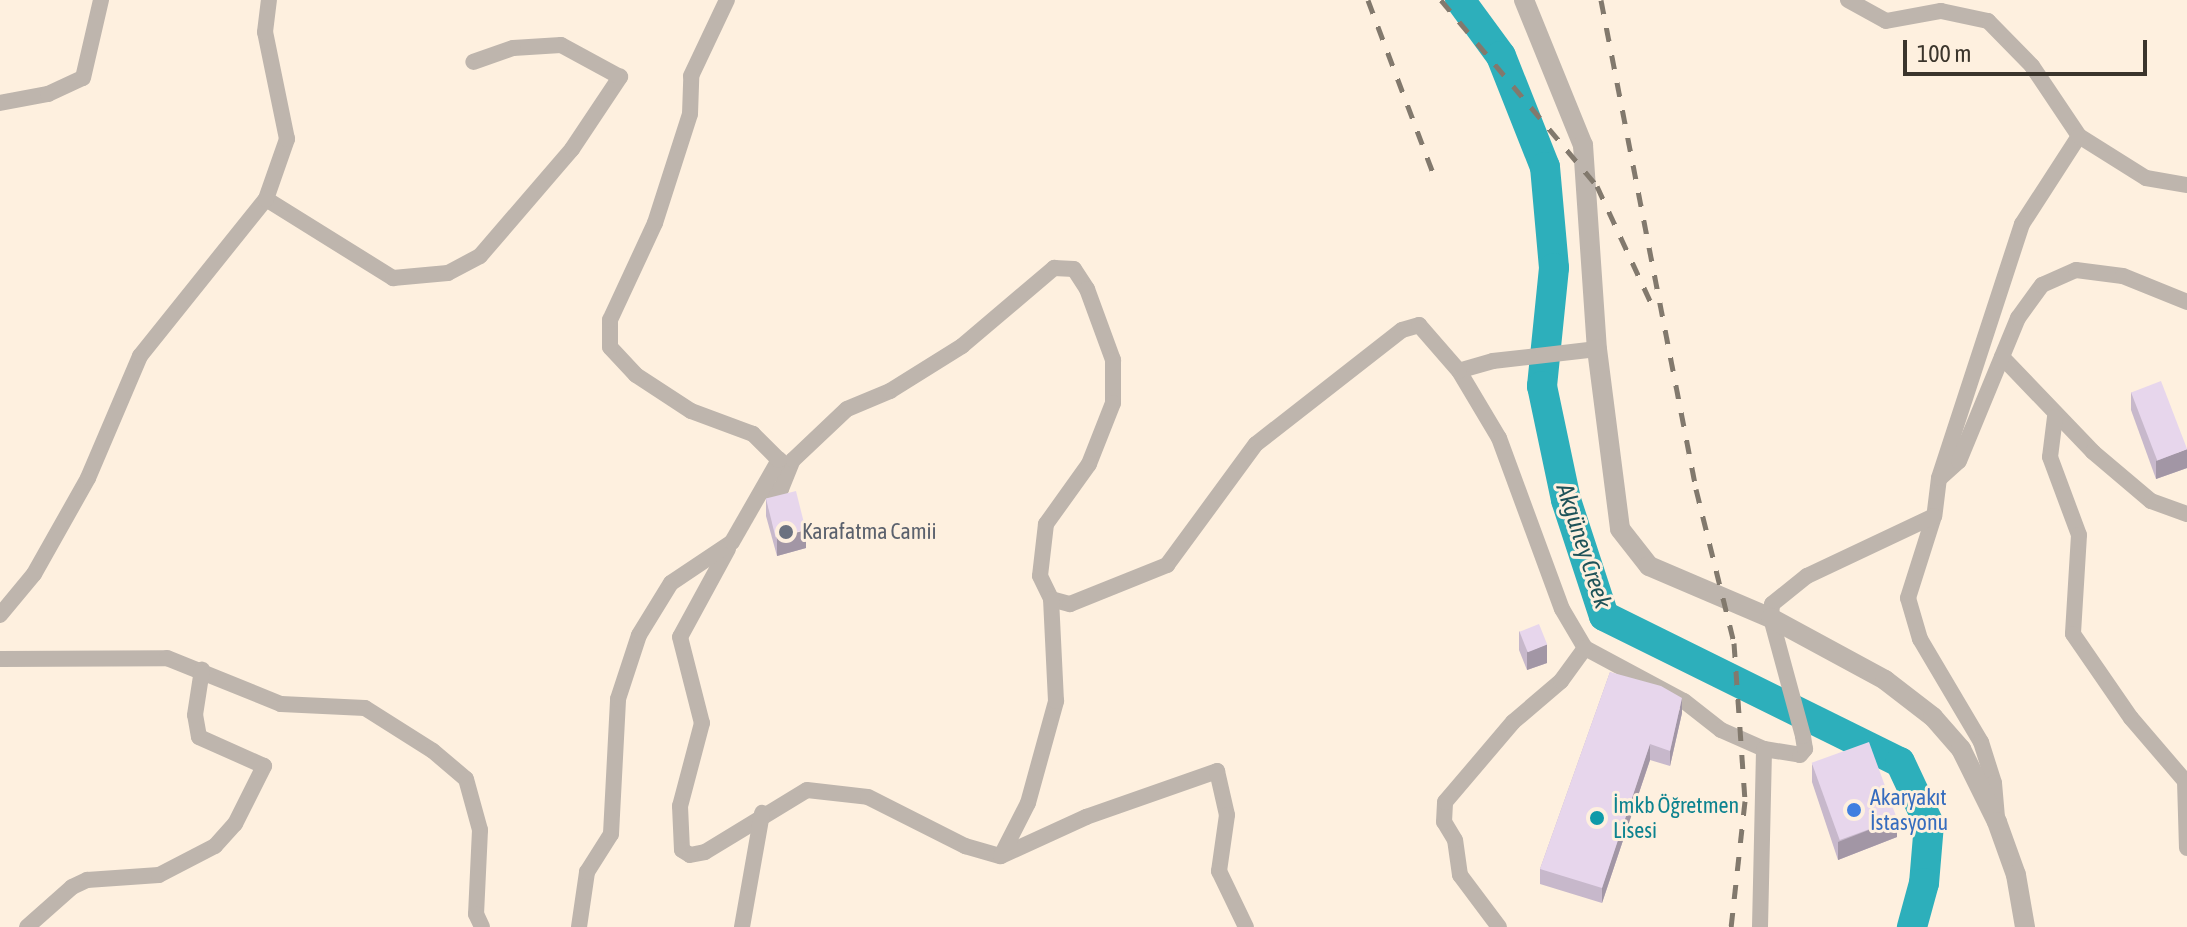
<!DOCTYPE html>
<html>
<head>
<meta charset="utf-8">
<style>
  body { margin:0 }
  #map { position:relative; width:2187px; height:927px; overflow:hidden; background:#fef0df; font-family:"Asap Condensed",sans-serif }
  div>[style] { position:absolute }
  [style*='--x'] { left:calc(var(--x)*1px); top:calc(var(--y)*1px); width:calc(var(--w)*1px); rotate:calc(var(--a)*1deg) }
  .river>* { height:30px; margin:-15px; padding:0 15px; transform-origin:15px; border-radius:15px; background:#2dafbb }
  .minor>* { height:16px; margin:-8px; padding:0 8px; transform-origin:8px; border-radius:8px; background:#beb5ad }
  .tertiary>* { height:20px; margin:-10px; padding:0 10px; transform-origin:10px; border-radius:10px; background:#beb5ad }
  .rail>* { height:5px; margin-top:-2.5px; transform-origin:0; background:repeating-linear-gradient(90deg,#82796d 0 14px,transparent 0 28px) }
  .wall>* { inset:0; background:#c7b8cb }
  .shaded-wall>* { inset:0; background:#a296a5 }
  .building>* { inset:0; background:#e7d6ec; transform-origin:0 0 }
  .dots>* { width:22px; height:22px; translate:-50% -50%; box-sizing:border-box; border:4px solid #fef0df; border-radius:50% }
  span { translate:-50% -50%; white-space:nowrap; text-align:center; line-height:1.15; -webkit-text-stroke:6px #fef0df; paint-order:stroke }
  .worship-label { font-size:22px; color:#5b616d }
  .left { translate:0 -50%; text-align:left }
  .shop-label { font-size:22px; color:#366cbe }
  .culture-label { font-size:22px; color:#0d838f }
  .water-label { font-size:24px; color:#1e5258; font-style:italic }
  .scale { position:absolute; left:1903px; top:40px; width:244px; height:36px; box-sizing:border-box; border:4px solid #3b352c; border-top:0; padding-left:10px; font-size:24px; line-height:28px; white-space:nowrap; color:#3b352c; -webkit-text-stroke:6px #fef0df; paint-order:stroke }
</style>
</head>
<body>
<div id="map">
  <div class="river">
    <div style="--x:1460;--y:0;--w:69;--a:53.8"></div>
    <div style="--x:1501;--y:56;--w:119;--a:68.4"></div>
    <div style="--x:1545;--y:167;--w:101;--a:84.9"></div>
    <div style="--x:1554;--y:268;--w:119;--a:95.8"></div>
    <div style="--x:1542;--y:386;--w:116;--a:78.1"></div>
    <div style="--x:1566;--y:500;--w:122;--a:71.9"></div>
    <div style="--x:1604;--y:616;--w:330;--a:26.3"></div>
    <div style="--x:1900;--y:762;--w:68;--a:64.9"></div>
    <div style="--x:1929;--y:824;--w:59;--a:94.8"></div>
    <div style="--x:1924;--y:883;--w:46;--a:105.3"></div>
  </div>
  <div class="minor">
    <div style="--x:1848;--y:0;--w:43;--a:28.9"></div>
    <div style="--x:1886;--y:21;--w:56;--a:-10.3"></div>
    <div style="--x:1941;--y:11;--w:48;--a:12"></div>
    <div style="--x:1988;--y:21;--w:63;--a:45.6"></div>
    <div style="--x:2032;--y:66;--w:84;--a:56.1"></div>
    <div style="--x:2079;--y:136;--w:105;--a:122.9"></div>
    <div style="--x:2022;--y:224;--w:267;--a:108.1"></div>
    <div style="--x:1939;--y:478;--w:38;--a:97"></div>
    <div style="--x:1934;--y:516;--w:86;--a:107.6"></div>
    <div style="--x:1908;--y:598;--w:43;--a:73.7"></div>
    <div style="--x:1920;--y:639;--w:120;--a:59.4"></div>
    <div style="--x:1981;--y:742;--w:43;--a:72.4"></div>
    <div style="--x:1994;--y:783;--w:32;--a:85"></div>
    <div style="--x:0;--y:103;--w:49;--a:-10.6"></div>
    <div style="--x:48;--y:94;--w:38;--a:-25"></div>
    <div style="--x:83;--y:78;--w:80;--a:-77"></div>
    <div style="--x:2079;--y:136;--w:79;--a:32.1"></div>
    <div style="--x:2146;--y:178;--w:42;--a:9.7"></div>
    <div style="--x:266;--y:199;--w:150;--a:31.9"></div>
    <div style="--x:393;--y:278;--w:55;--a:-5.2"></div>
    <div style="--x:448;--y:273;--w:36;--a:-28"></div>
    <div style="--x:480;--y:256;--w:141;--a:-49.3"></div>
    <div style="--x:572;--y:149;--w:87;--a:-56.3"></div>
    <div style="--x:620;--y:77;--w:67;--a:-151.5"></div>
    <div style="--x:561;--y:45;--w:48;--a:176.4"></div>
    <div style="--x:513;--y:48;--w:42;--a:160.7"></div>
    <div style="--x:1597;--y:349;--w:105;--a:173.4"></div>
    <div style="--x:1493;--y:361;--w:35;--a:164"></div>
    <div style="--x:1459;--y:371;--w:78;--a:59.2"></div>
    <div style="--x:1499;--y:438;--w:182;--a:69.8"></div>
    <div style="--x:1562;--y:609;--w:45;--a:59.5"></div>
    <div style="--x:1585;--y:648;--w:112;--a:28.2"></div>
    <div style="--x:1684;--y:701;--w:47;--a:38.1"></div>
    <div style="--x:1721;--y:730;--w:47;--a:23.8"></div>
    <div style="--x:1764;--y:749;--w:36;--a:9"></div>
    <div style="--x:1800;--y:755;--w:8;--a:-50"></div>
    <div style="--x:1805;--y:749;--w:13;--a:-99"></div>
    <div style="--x:1803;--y:736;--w:122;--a:-105.2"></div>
    <div style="--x:1771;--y:618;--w:14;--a:-86"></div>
    <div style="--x:1772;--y:604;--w:45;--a:-38.7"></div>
    <div style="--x:1807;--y:576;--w:140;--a:-25.3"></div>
    <div style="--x:2002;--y:357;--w:132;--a:46.2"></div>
    <div style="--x:2093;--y:452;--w:76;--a:40.2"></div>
    <div style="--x:2151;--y:501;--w:38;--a:20"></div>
    <div style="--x:2055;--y:417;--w:40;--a:97.1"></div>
    <div style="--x:2050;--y:457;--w:83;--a:69.6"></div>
    <div style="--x:2079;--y:535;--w:99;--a:93.5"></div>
    <div style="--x:2073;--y:634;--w:102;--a:55.4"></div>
    <div style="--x:2131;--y:718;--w:83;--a:49.4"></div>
    <div style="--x:2185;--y:781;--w:67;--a:88.3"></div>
    <div style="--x:1940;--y:478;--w:25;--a:-42"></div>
    <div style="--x:1959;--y:461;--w:155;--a:-67.6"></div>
    <div style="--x:2018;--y:318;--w:41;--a:-54"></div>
    <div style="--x:2042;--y:285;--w:37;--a:-24"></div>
    <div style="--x:2076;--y:270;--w:47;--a:7.3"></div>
    <div style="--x:2123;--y:276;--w:69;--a:22.1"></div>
    <div style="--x:765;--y:491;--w:16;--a:-7"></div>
    <div style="--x:781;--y:489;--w:31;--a:-68"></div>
    <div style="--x:793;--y:460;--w:74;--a:-43.4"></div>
    <div style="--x:847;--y:409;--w:47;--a:-22.7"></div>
    <div style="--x:890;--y:391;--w:85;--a:-32"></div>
    <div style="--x:962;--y:346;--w:121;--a:-40.3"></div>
    <div style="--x:1054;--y:268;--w:20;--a:3"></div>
    <div style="--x:1074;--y:269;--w:24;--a:57"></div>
    <div style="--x:1087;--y:289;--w:76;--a:69.9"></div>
    <div style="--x:1113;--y:360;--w:43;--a:90"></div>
    <div style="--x:1113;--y:403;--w:66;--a:111.5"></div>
    <div style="--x:1089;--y:464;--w:74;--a:125.6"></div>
    <div style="--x:1046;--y:524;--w:52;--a:96.6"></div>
    <div style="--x:1040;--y:576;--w:25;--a:64"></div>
    <div style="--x:1051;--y:599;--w:20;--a:15"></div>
    <div style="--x:1070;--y:604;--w:105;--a:-21.9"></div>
    <div style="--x:1167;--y:565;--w:150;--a:-53.7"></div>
    <div style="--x:1256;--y:444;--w:185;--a:-38"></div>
    <div style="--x:1402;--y:330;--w:18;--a:-16"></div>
    <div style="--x:1419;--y:325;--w:61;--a:49"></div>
    <div style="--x:728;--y:549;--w:100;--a:118.6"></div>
    <div style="--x:680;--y:637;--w:89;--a:75.7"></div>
    <div style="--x:702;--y:723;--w:86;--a:104.8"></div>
    <div style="--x:680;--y:806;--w:44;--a:87.4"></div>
    <div style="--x:682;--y:850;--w:9;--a:32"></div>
    <div style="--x:690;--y:855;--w:15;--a:-11"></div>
    <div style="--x:705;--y:852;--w:119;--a:-31.3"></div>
    <div style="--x:807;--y:790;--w:61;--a:6.5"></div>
    <div style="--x:868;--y:797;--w:109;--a:26.8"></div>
    <div style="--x:965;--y:846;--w:37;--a:16"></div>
    <div style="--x:1001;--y:856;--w:94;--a:-24.6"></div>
    <div style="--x:1086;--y:817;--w:139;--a:-19.3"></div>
    <div style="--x:1217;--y:771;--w:45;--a:77.2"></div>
    <div style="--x:1227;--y:815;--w:57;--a:98.1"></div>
    <div style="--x:1219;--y:871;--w:62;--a:64.3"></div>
    <div style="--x:0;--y:615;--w:53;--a:-50.3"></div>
    <div style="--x:34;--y:574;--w:110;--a:-60.6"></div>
    <div style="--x:88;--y:478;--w:133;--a:-66.9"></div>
    <div style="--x:140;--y:356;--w:201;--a:-51.3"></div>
    <div style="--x:266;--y:199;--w:64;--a:-70.7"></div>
    <div style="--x:287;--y:139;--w:109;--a:-101.6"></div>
    <div style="--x:265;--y:32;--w:32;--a:-83"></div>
    <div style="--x:0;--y:659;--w:167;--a:-0.3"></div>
    <div style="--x:167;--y:658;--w:123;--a:22"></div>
    <div style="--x:281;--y:704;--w:84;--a:2.7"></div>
    <div style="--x:365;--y:708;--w:80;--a:32.3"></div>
    <div style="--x:433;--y:751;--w:43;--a:40.3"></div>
    <div style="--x:466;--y:779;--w:53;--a:74.6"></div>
    <div style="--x:480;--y:830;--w:84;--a:92.7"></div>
    <div style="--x:476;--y:914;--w:14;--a:65"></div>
    <div style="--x:1001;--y:856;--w:59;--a:-63"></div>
    <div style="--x:1028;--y:803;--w:106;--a:-74.6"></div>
    <div style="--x:1056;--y:701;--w:102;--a:-92.8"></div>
    <div style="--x:27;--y:927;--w:60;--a:-41.6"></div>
    <div style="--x:72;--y:887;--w:17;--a:-25"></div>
    <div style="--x:87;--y:880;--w:72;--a:-4"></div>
    <div style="--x:159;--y:875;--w:63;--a:-27.4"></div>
    <div style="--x:215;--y:846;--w:30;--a:-48"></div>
    <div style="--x:235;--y:824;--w:65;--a:-63.4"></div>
    <div style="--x:264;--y:766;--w:71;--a:-156"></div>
    <div style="--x:199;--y:737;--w:22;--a:-100"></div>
    <div style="--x:195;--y:715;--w:46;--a:-81.2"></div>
    <div style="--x:579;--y:927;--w:56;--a:-81.7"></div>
    <div style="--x:587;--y:872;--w:45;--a:-57.7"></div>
    <div style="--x:611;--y:834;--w:135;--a:-87"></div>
    <div style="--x:618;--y:699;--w:67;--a:-71.8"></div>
    <div style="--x:639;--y:635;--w:61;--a:-58.4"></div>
    <div style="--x:671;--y:583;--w:73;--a:-33.9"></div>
    <div style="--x:732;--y:542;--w:95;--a:-60.2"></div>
    <div style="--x:779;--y:460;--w:37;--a:-135"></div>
    <div style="--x:753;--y:434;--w:66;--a:-159.6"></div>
    <div style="--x:691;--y:411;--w:66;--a:-146.8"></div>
    <div style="--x:636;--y:375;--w:38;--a:-133"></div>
    <div style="--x:610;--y:347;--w:27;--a:-90"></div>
    <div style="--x:610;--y:320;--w:107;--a:-65.1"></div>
    <div style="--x:655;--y:223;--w:114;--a:-72.2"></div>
    <div style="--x:690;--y:114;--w:38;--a:-88"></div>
    <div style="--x:691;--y:76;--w:84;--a:-64.7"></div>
    <div style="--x:742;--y:927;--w:116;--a:-80"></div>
    <div style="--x:1499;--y:927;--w:65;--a:-126.9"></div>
    <div style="--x:1460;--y:875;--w:35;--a:-98"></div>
    <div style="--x:1455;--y:840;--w:21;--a:-121"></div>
    <div style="--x:1444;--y:822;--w:20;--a:-87"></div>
    <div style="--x:1445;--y:802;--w:105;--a:-49.6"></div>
    <div style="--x:1513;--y:722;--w:63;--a:-40.5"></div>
    <div style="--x:1561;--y:681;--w:41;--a:-54"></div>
    <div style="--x:1760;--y:927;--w:178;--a:-88.7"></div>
  </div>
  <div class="tertiary">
    <div style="--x:1524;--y:0;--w:157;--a:67.9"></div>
    <div style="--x:1583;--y:145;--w:204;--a:86.1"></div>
    <div style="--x:1597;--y:349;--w:181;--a:82.7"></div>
    <div style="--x:1620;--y:529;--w:47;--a:51.9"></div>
    <div style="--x:1649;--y:566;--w:133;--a:23.1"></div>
    <div style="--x:1771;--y:618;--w:130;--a:28.5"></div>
    <div style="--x:1885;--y:680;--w:61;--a:37.6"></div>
    <div style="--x:1933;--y:717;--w:43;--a:48.8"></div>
    <div style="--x:1961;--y:749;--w:81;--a:63.7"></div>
    <div style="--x:1997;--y:822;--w:56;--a:70.3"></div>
    <div style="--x:2016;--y:875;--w:53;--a:80.2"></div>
  </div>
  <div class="rail">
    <div style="--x:1368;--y:0;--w:188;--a:69.4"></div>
    <div style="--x:1441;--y:0;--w:243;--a:50"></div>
    <div style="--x:1597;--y:186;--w:131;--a:65.2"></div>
    <div style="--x:1601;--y:0;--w:498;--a:79"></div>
    <div style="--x:1696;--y:489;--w:159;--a:76.1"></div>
    <div style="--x:1734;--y:643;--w:158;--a:86"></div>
    <div style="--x:1745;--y:801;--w:127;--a:96.3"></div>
  </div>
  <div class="wall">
    <div style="clip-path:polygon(2131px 392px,2187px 468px,2156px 479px,2131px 410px)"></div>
    <div style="clip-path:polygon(766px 498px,806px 548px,777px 556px,766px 516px)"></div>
    <div style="clip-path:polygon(1519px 631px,1547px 663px,1527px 670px,1519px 650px)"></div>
    <div style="clip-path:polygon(1610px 672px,1682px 713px,1670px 766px,1650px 760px,1602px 903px,1540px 884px,1540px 869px)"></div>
    <div style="clip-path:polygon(1812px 764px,1897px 837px,1838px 860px,1812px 782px)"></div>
  </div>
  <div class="shaded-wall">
    <div style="clip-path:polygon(2187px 449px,2187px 468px,2156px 479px,2156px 461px)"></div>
    <div style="clip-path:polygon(806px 530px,806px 548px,777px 556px,777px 538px)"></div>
    <div style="clip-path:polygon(1547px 644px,1547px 663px,1527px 670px,1527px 652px)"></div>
    <div style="clip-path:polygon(1682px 698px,1682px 713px,1670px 766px,1670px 751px)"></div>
    <div style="clip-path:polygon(1650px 744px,1650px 760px,1602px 903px,1602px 888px)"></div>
    <div style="clip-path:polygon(1897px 819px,1897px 837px,1838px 860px,1838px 842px)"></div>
  </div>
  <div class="building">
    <div style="left:2161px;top:381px;width:73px;height:32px;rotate:69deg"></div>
    <div style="left:796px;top:491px;width:40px;height:31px;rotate:76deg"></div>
    <div style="left:1539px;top:624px;width:22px;height:21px;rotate:68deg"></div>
    <div style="clip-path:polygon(1610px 672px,1661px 686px,1682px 698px,1670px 751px,1650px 744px,1602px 888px,1540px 869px)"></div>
    <div style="left:1869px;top:742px;width:82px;height:61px;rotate:70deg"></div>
  </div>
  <div class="dots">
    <div style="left:786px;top:532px;background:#6b7280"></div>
    <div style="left:1854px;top:810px;background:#3f7fe0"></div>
    <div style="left:1597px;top:818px;background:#0f9aa8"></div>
  </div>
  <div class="worship-label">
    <span class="left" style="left:802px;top:532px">Karafatma Camii</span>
  </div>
  <div class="shop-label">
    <span class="left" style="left:1870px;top:810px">Akaryakıt<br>İstasyonu</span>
  </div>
  <div class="culture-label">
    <span class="left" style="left:1613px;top:818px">İmkb Öğretmen<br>Lisesi</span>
  </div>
  <div class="water-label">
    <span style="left:1584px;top:546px;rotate:72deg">Akgüney Creek</span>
  </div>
  <div class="scale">100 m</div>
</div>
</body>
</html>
